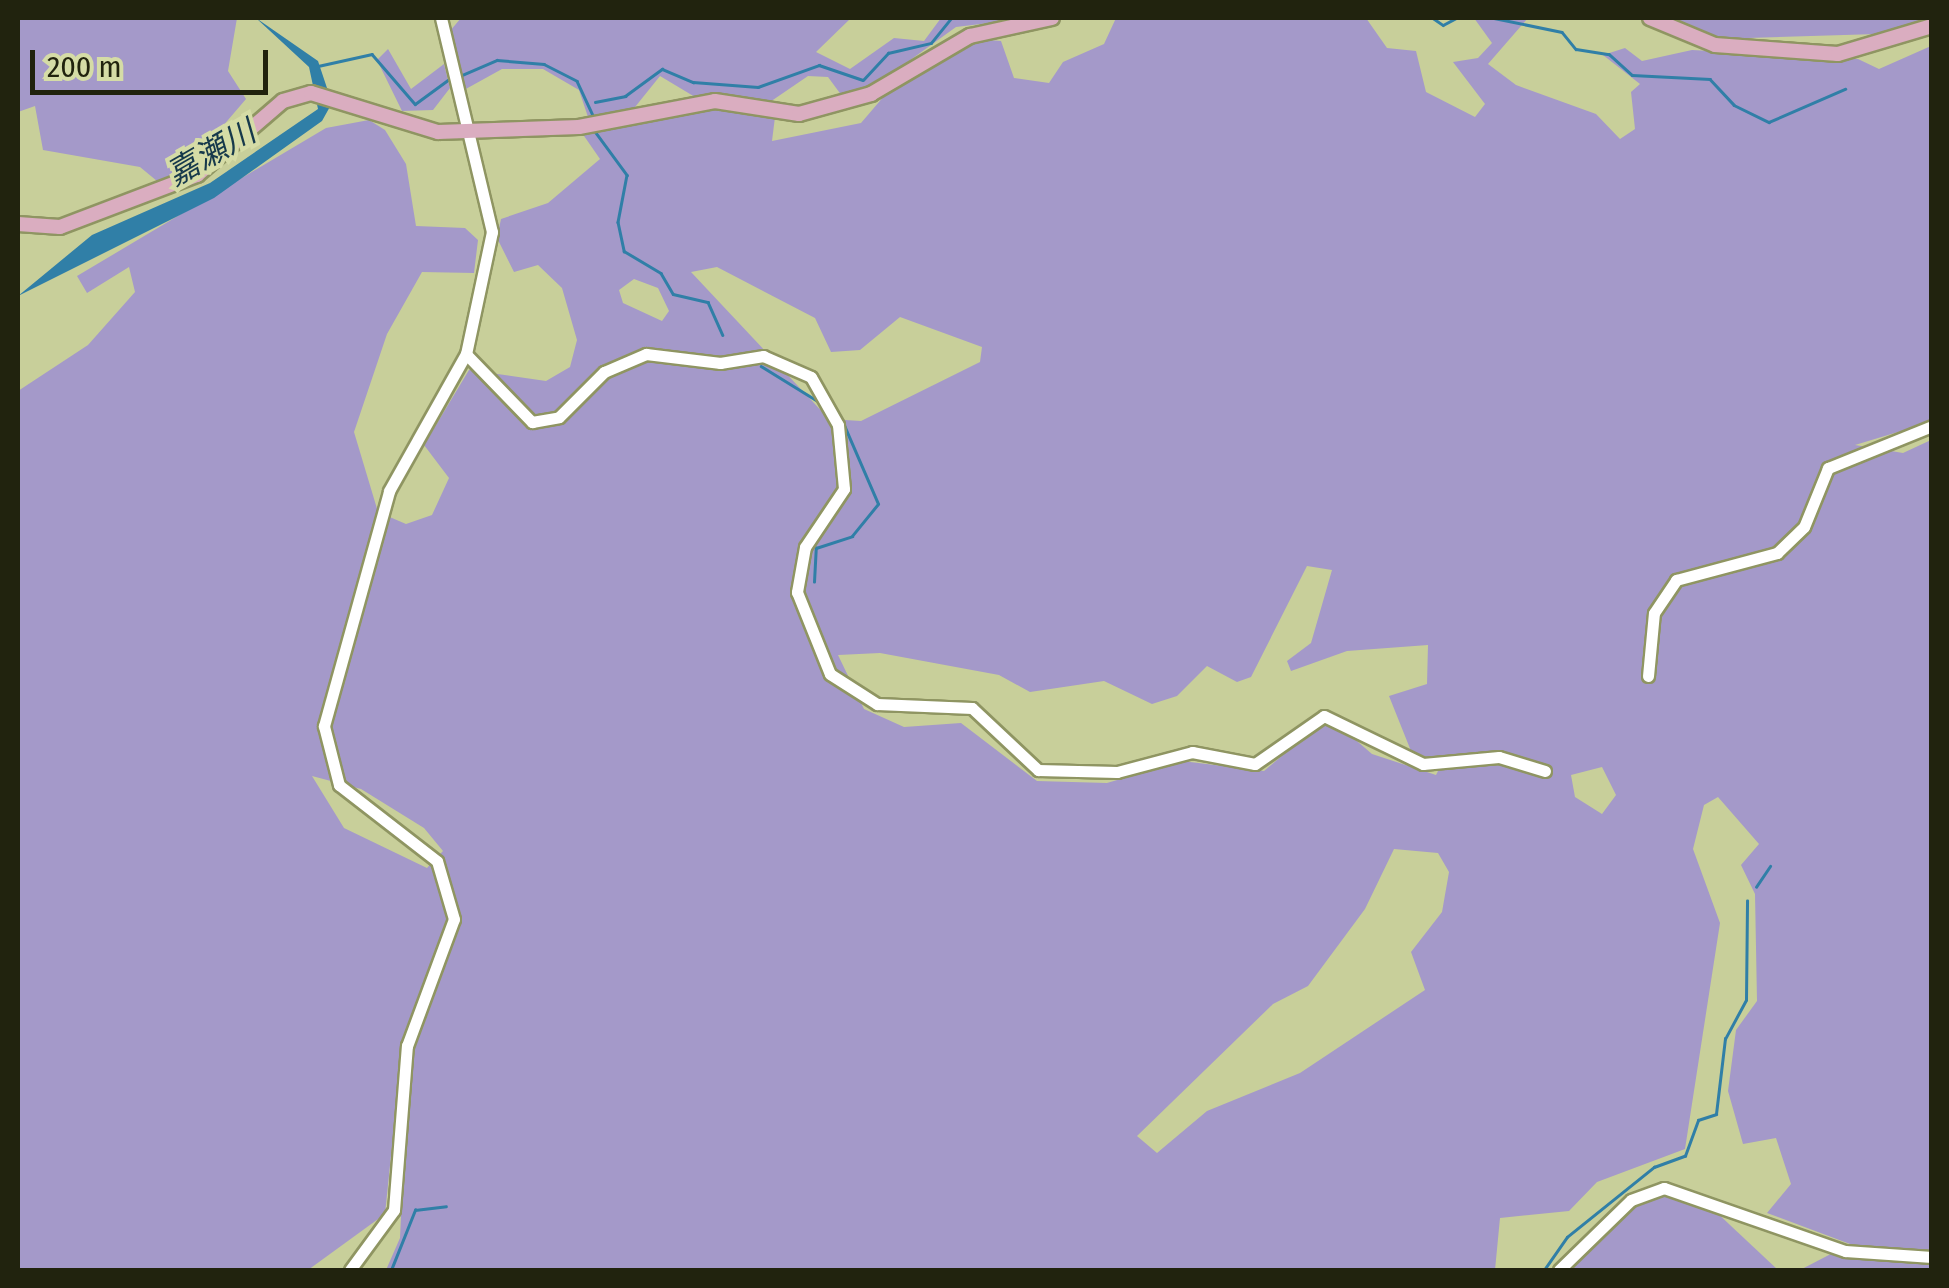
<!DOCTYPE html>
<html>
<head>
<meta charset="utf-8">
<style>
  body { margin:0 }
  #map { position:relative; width:1949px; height:1288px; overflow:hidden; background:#c8cf9a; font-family:"Fira Sans Condensed","Noto Sans JP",sans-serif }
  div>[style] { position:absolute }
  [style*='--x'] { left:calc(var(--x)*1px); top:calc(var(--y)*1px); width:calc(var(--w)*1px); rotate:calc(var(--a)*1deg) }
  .green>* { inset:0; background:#a499c9 }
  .water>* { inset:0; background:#307fa7 }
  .stream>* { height:2.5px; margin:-1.25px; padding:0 1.25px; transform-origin:1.25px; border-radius:1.25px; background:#307fa7 }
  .roads { filter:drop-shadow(2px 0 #8f9562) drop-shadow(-2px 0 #8f9562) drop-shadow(0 2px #8f9562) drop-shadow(0 -2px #8f9562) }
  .minor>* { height:11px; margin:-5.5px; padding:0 5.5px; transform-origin:5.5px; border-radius:5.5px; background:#fff }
  .major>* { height:14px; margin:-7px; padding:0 7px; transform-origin:7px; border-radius:7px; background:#daadc0 }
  span { translate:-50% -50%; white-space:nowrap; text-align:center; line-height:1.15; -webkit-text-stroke:8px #d5dca6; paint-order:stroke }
  .water-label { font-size:32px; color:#16394b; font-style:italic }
  .frame { position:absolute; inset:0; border:20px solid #21230e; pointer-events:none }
  .scale { position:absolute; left:30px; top:50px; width:238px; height:45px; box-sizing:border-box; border:5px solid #21230e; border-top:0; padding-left:12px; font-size:30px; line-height:35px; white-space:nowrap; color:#21230e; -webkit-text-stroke:8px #d5dca6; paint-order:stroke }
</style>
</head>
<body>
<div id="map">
  <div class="green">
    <div style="clip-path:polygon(18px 18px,237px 18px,228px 71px,246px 99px,186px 169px,157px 181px,140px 167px,43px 150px,35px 106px,18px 112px)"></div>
    <div style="clip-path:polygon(461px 18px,851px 18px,816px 52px,850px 69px,894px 38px,924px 41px,941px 18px,1031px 18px,956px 27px,877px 84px,842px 96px,828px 77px,808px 76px,767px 104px,695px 97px,660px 76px,631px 112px,589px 120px,579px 90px,543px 69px,502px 69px,464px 90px,450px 31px)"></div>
    <div style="clip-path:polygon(evenodd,1116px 18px,1366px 18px,1387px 48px,1416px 51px,1426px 92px,1475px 117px,1485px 104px,1453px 62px,1478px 58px,1492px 43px,1474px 18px,1528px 18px,1488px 64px,1516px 85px,1596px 114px,1620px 139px,1635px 129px,1631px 92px,1640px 84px,1603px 55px,1625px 48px,1642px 61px,1692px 50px,1858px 59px,1879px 69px,1931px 46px,1931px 422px,1855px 445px,1903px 453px,1931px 440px,1931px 1270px,1800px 1270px,1850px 1244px,1767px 1213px,1791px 1184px,1776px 1138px,1743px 1144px,1728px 1091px,1736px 1030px,1757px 1001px,1755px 894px,1741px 865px,1759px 844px,1718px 797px,1704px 805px,1693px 849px,1720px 923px,1685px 1149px,1597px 1182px,1569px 1211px,1500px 1218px,1495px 1270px,386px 1270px,400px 1238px,404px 1150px,392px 1146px,385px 1214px,308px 1270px,18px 1270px,18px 391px,88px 345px,135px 292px,129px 267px,87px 293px,77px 276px,326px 128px,369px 120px,385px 130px,406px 164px,416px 226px,465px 228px,478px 240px,474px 273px,422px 272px,387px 334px,354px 432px,378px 512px,406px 524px,432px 515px,449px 478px,424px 445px,469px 370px,546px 381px,570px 367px,577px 340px,562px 288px,538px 265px,514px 272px,497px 238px,501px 219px,548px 203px,600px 159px,582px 133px,710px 106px,775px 117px,772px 141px,861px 123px,885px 95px,976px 39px,1001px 41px,1014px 78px,1049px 83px,1063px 62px,1104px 44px,1116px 18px,717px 267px,815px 318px,831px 352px,860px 350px,900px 317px,982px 347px,980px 362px,861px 421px,829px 419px,691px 272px,717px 267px,1116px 18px,634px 279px,658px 288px,669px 311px,662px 321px,623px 303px,619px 290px,634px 279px,1116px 18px,1307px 566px,1332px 570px,1311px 643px,1287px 661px,1291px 671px,1347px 651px,1428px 645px,1427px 684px,1389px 696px,1411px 751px,1442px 763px,1436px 775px,1372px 754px,1336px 723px,1316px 727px,1264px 771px,1182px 761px,1107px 783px,1037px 781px,961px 723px,904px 727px,864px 709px,838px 655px,880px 653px,999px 675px,1030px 692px,1104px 681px,1152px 704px,1177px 696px,1207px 666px,1237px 682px,1251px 677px,1307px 566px,1116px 18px,1602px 767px,1616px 795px,1602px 814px,1575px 797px,1571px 775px,1602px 767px,1116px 18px,312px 776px,361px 789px,424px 828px,443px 851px,427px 868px,344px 828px,312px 776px,1116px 18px,1394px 849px,1438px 853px,1449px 872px,1442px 912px,1411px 952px,1425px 990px,1300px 1073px,1207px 1111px,1157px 1153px,1137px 1136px,1273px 1004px,1308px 986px,1365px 909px,1394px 849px)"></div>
    <div style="clip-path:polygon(1668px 18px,1931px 18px,1932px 22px,1877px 34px,1715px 39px)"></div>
    <div style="clip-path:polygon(388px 49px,411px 89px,444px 64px,450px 88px,433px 110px,402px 111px,377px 60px)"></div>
    <div style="clip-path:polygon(1668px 1194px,1714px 1210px,1778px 1270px,1568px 1270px,1637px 1201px)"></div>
  </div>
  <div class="water">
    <div style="clip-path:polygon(256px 18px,318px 61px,332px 103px,322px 121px,214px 198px,18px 296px,92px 235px,210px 183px,318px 109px,309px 67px)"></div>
  </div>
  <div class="stream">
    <div style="--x:999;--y:18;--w:10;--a:0"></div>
    <div style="--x:1433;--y:18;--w:12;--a:35"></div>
    <div style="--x:1443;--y:25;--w:15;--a:-28"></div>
    <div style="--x:1494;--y:18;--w:69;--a:11.6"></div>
    <div style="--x:1562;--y:32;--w:22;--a:51"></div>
    <div style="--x:1576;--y:49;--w:33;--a:9"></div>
    <div style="--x:1609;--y:54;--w:31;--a:42"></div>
    <div style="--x:1632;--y:75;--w:78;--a:2.9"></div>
    <div style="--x:1710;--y:79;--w:35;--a:47"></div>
    <div style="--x:1734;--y:105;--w:39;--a:26"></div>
    <div style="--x:1769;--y:122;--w:83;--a:-23.5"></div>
    <div style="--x:318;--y:66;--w:55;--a:-12.5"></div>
    <div style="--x:372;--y:54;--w:66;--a:49.3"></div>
    <div style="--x:415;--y:104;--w:46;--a:-36.1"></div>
    <div style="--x:460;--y:76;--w:40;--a:-23.4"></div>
    <div style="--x:497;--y:60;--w:47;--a:4.9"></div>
    <div style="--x:544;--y:64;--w:37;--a:27"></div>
    <div style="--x:577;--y:81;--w:40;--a:65"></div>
    <div style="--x:595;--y:102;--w:31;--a:-11"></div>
    <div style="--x:625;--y:96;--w:46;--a:-36.1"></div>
    <div style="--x:662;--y:69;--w:34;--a:23"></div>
    <div style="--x:693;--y:82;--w:65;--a:4.4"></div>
    <div style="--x:758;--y:87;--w:65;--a:-19.8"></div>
    <div style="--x:819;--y:65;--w:46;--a:18.8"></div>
    <div style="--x:863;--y:80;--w:37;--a:-47"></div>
    <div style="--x:888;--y:53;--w:44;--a:-13.1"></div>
    <div style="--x:931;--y:43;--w:32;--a:-51"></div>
    <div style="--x:594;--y:130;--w:56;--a:53.7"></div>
    <div style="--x:627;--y:175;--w:48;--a:100.8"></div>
    <div style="--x:618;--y:222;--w:30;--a:78"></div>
    <div style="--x:624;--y:251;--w:43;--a:30.7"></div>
    <div style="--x:661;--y:273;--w:24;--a:60"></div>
    <div style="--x:673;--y:294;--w:36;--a:13"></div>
    <div style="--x:708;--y:302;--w:36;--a:66"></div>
    <div style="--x:761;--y:366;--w:70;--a:31.7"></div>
    <div style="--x:814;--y:582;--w:34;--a:-87"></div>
    <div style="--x:816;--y:548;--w:38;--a:-18"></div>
    <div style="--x:852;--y:536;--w:41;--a:-50.9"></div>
    <div style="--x:878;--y:504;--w:96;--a:-113.4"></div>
    <div style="--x:1756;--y:887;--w:25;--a:-56"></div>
    <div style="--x:391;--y:1270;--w:65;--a:-68.2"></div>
    <div style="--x:415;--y:1210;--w:31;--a:-7"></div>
    <div style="--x:1544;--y:1270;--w:40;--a:-55.1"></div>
    <div style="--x:1567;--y:1237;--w:112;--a:-38.8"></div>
    <div style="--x:1654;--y:1167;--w:33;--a:-20"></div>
    <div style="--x:1685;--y:1156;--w:38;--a:-70"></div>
    <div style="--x:1698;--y:1120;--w:19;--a:-18"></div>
    <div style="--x:1716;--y:1114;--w:76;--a:-83.2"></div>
    <div style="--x:1725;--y:1039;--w:44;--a:-61.7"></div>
    <div style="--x:1746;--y:1000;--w:99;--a:-89.4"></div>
  </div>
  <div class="roads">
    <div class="minor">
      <div style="--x:466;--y:354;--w:95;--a:45.9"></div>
      <div style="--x:532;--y:422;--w:27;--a:-10"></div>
      <div style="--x:559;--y:417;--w:64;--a:-45"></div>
      <div style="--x:604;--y:372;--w:46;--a:-23.2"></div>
      <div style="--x:646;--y:354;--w:75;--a:6.9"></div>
      <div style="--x:720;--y:363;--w:44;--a:-9.2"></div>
      <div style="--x:763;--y:356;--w:52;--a:23.6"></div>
      <div style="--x:811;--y:377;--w:55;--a:60.6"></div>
      <div style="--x:838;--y:425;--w:64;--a:84.6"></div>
      <div style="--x:844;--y:489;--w:70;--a:123.9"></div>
      <div style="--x:805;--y:547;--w:46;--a:100.1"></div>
      <div style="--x:797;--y:592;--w:88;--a:68.1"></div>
      <div style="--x:830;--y:674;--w:56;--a:32.6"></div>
      <div style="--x:877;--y:704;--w:95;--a:2.4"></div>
      <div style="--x:972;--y:708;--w:91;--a:43.2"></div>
      <div style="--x:1038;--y:770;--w:79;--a:1.5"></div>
      <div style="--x:1117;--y:772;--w:78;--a:-14.9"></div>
      <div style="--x:1192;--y:752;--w:64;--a:10.8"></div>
      <div style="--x:1255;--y:764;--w:84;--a:-34.8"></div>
      <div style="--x:1324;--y:716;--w:110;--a:25.9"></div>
      <div style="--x:1423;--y:764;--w:76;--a:-5.3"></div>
      <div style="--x:1499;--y:757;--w:48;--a:16.9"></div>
      <div style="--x:1648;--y:676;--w:63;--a:-84.6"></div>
      <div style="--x:1654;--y:613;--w:40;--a:-56"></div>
      <div style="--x:1676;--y:580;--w:105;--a:-15"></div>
      <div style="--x:1777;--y:553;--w:37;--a:-44"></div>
      <div style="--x:1804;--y:527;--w:64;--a:-67.9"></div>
      <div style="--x:1828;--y:468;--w:112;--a:-22"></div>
      <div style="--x:350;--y:1270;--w:74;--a:-53.7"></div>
      <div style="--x:394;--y:1210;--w:165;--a:-85.5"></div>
      <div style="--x:407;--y:1046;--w:135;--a:-69.7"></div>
      <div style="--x:454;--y:919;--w:60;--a:-106.3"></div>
      <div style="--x:437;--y:861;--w:124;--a:-142.2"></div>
      <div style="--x:339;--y:785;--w:61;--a:-104.3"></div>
      <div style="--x:324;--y:726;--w:244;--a:-74.5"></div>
      <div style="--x:389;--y:491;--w:157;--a:-60.7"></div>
      <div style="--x:466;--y:354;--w:125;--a:-78"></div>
      <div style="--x:492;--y:232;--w:220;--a:-103.4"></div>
      <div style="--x:1559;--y:1270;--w:100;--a:-44.2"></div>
      <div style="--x:1631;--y:1200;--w:35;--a:-20"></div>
      <div style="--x:1664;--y:1188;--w:192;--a:19.2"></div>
      <div style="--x:1845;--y:1251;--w:87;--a:3.9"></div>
    </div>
    <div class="major">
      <div style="--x:1650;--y:18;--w:70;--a:22.6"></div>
      <div style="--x:1715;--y:45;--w:123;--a:4.2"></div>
      <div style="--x:1838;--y:54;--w:98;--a:-16.6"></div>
      <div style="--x:18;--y:224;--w:42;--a:4.1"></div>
      <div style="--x:60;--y:227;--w:147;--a:-20.8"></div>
      <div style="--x:197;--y:175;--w:113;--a:-40.7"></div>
      <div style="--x:283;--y:101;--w:29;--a:-16"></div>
      <div style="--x:311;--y:93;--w:133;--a:17.1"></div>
      <div style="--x:438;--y:132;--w:141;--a:-2"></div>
      <div style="--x:579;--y:127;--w:138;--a:-10.8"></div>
      <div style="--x:715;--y:101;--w:85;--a:8.8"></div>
      <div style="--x:799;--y:114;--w:75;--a:-15.5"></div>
      <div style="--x:871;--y:94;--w:115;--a:-30.4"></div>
      <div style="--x:970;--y:36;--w:84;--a:-12.4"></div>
    </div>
  </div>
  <div class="water-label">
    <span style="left:211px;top:153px;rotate:-30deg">嘉瀬川</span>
  </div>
  <div class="frame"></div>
  <div class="scale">200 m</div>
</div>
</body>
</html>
